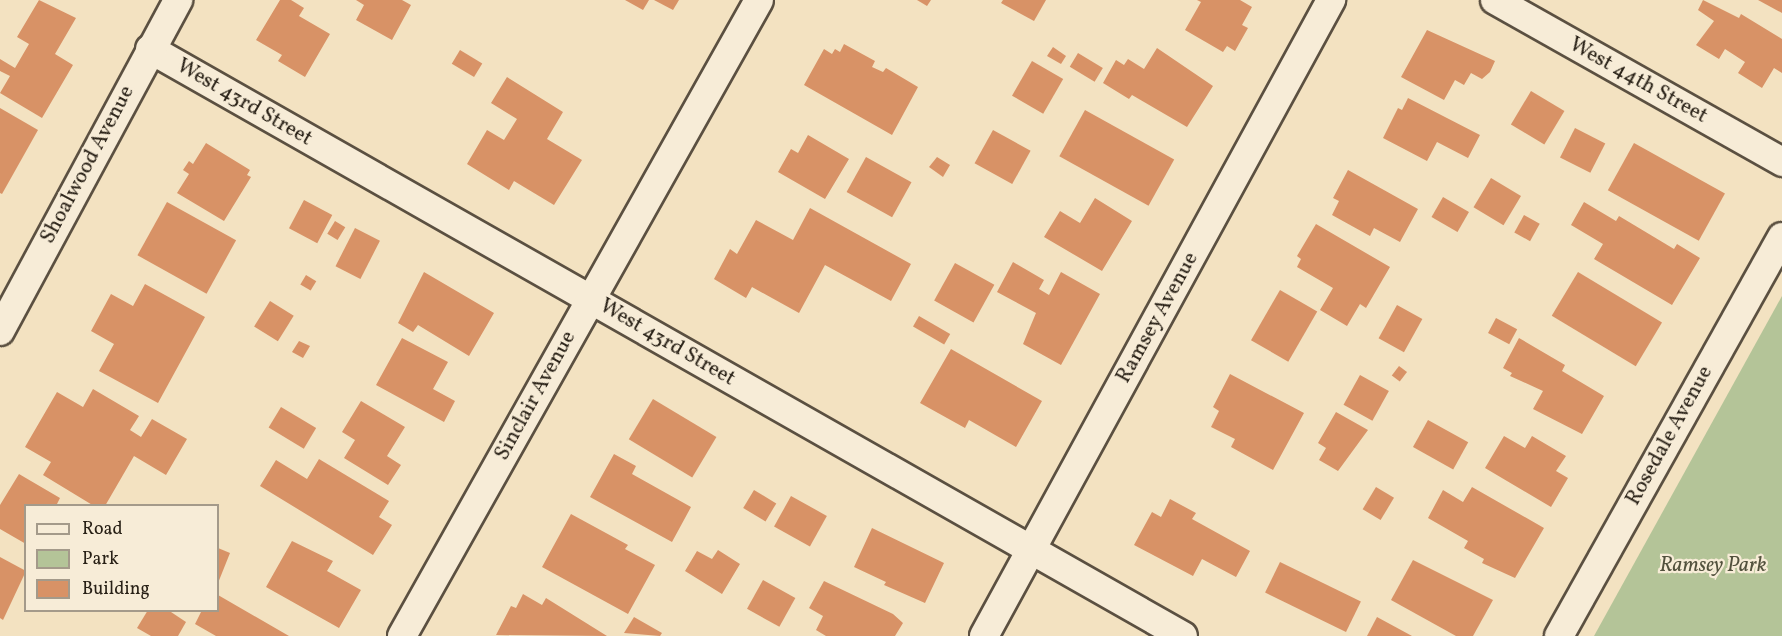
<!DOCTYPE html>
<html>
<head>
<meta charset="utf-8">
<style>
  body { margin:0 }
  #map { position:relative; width:1782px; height:636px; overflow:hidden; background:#f3e2c1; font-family:Vollkorn,serif }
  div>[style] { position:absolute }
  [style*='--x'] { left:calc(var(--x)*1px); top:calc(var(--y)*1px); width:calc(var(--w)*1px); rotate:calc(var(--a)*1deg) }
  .green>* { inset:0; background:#b4c498 }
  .building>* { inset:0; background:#d89266; transform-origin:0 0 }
  .roads { filter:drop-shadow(2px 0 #5b5041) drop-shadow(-2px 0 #5b5041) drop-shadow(0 2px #5b5041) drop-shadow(0 -2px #5b5041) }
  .minor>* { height:28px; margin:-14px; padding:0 14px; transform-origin:14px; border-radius:14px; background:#f7ecd7 }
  span { translate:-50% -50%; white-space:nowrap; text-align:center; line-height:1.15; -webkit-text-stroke:4.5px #f7ecd7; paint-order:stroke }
  .street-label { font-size:21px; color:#282016 }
  .park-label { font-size:21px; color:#52513d; font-style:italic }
  .legend { position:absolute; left:24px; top:504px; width:195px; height:108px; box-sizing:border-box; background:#f7ecd7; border:2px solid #a49a8a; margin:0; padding:8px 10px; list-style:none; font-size:18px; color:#282016 }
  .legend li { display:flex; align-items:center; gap:12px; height:30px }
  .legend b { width:30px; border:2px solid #a49a8a }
</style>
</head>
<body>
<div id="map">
  <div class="green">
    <div style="clip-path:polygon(1782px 296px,1782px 636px,1594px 636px)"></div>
  </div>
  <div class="building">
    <div style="clip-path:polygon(39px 0,76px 18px,55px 54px,73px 65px,42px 118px,0 93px,10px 76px,0 71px,0 59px,15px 68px,29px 44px,17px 37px)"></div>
    <div style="clip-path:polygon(280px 0,291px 0,304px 8px,299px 16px,330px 34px,305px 77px,278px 61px,282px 55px,256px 40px)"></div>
    <div style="clip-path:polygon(356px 0,402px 0,411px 5px,392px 40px,356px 20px,364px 5px)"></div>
    <div style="clip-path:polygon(625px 0,649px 0,643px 10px)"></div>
    <div style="clip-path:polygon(654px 0,679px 0,673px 10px)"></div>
    <div style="clip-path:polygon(917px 0,931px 0,927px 6px)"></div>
    <div style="clip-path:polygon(1003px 0,1046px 0,1034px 21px,1001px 3px)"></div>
    <div style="clip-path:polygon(1197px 0,1240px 0,1252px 7px,1242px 25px,1248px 28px,1235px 51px,1227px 46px,1223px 52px,1185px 30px,1201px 2px)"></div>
    <div style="clip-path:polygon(1703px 0,1739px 18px,1741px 14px,1782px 39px,1782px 73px,1774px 68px,1762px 88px,1738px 73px,1745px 62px,1725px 49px,1719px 59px,1696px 45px,1714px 21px,1698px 10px)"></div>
    <div style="clip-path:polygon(1758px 0,1782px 0,1782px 13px)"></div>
    <div style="clip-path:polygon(1427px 30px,1495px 61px,1490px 72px,1482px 79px,1471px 73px,1464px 85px,1455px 80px,1444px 100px,1401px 77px)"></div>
    <div style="clip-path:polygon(844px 44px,875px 61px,872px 67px,883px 72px,886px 68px,918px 87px,892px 135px,804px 85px,824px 49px,832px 54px,835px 49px,840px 52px)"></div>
    <div style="clip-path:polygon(1053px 47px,1066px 56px,1061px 64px,1047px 56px)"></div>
    <div style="clip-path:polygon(1157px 48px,1213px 86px,1187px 127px,1132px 95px,1129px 99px,1103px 83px,1116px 60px,1124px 65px,1128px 59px,1144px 69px)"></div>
    <div style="left:460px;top:50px;width:26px;height:16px;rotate:31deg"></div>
    <div style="left:1078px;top:53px;width:29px;height:16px;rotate:31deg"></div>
    <div style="left:1032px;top:61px;width:36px;height:40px;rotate:30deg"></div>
    <div style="clip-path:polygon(507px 77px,563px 112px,547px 139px,582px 160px,554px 205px,514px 181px,509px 190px,467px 164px,487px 130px,504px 140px,517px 119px,491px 103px)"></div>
    <div style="left:1531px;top:91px;width:39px;height:39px;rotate:31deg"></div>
    <div style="clip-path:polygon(1408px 98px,1480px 135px,1468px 158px,1437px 142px,1427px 161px,1383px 138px,1398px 108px,1402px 110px)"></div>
    <div style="clip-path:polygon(0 108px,38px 130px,2px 194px,0 193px)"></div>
    <div style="left:1085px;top:110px;width:102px;height:53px;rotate:29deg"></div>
    <div style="left:1575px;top:128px;width:34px;height:33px;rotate:27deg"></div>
    <div style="left:993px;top:130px;width:43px;height:38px;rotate:29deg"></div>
    <div style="clip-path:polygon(808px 135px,849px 159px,825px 199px,778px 172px,791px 149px,798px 153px)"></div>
    <div style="clip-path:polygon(206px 143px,250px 170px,247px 175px,251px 177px,224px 221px,177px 193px,189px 174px,183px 170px,189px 161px,193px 164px)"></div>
    <div style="left:1634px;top:143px;width:104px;height:54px;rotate:29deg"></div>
    <div style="left:866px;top:157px;width:52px;height:40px;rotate:29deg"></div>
    <div style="clip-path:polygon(937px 157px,950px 165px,943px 177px,929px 167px)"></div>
    <div style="clip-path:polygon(1348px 170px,1418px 209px,1400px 242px,1374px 228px,1370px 236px,1332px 215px,1339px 201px,1333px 198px)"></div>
    <div style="left:1491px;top:178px;width:35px;height:34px;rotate:31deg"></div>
    <div style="left:1443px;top:197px;width:30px;height:23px;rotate:30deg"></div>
    <div style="clip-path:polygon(1095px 198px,1132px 221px,1102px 271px,1044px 237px,1060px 211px,1080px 223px)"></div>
    <div style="left:304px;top:200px;width:32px;height:32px;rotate:28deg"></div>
    <div style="left:167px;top:202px;width:79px;height:61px;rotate:29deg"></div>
    <div style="clip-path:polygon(1584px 202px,1616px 221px,1619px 216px,1674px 249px,1677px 244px,1700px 258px,1672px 305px,1594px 259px,1603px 244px,1571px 225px)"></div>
    <div style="clip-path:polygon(810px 208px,911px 264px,891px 301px,825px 265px,799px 313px,752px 287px,746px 298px,714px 279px,730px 249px,737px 254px,756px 220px,793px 240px)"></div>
    <div style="left:1524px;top:215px;width:18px;height:20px;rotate:29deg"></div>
    <div style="left:335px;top:221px;width:12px;height:15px;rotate:31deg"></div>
    <div style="clip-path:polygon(1316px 224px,1390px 267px,1366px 308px,1360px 304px,1347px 326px,1320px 310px,1333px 288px,1297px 267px,1301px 259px,1297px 256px)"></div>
    <div style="left:355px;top:228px;width:28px;height:43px;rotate:27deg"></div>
    <div style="clip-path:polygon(1013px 262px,1044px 280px,1039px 289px,1049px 295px,1061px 272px,1100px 294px,1061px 365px,1023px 344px,1036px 313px,997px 292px)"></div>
    <div style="left:955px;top:263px;width:45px;height:43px;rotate:29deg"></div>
    <div style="clip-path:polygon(424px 272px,494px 313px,469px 356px,418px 325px,413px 332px,398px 323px)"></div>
    <div style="left:1578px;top:272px;width:98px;height:51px;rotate:31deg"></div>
    <div style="left:306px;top:275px;width:12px;height:11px;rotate:31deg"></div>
    <div style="clip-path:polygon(145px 284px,205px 317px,158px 403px,99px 371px,114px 344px,91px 331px,111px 294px,133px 306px)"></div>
    <div style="left:1280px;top:290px;width:43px;height:58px;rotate:30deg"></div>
    <div style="left:270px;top:301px;width:28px;height:30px;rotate:32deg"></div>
    <div style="left:1397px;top:305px;width:29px;height:38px;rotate:29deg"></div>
    <div style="left:919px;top:316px;width:36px;height:12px;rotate:30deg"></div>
    <div style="left:1496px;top:318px;width:24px;height:17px;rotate:28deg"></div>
    <div style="clip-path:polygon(402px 338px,448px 362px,433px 389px,455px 401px,444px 422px,376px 385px)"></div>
    <div style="clip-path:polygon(1519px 338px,1565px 365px,1562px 371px,1604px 396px,1582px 434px,1533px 409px,1543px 391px,1510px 376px,1512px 373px,1503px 368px)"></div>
    <div style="clip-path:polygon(299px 341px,310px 346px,303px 358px,292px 352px)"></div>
    <div style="clip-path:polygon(951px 349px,1042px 401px,1016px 447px,969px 420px,965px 428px,920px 403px)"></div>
    <div style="left:1399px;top:366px;width:10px;height:12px;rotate:37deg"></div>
    <div style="clip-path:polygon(1230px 374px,1304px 413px,1273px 470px,1231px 447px,1235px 439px,1211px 427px,1219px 411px,1213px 407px)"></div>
    <div style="left:1360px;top:375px;width:33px;height:34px;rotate:29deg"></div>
    <div style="clip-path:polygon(93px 389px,139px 416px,130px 430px,141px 437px,152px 419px,187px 439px,166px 475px,134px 456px,105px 506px,94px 506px,43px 475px,51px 462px,25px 447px,57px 392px,83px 407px)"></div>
    <div style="left:653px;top:399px;width:74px;height:47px;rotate:31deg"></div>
    <div style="clip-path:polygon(361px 401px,405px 427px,387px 456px,401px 465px,388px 485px,344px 458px,355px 440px,342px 432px)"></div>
    <div style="left:281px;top:407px;width:41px;height:24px;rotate:31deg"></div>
    <div style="clip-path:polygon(1336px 412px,1368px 430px,1338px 471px,1319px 460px,1326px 448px,1318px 443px)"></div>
    <div style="left:1428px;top:420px;width:46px;height:31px;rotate:29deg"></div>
    <div style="clip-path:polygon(1504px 436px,1525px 448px,1532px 436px,1566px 456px,1556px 471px,1568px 478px,1551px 507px,1485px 468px)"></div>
    <div style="clip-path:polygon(614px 454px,636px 466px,632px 474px,691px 507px,672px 542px,590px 497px)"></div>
    <div style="clip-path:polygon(319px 459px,389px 501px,379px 517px,392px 525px,373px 555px,260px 486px,276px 460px,307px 479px)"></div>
    <div style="clip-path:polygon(19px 474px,60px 498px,56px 506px,26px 506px,26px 544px,0 529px,0 505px)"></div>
    <div style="left:1376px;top:487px;width:21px;height:26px;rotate:31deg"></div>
    <div style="clip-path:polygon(1472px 487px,1544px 528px,1515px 578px,1482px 563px,1484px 559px,1464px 548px,1468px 541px,1428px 518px,1443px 490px,1463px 502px)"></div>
    <div style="left:754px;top:490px;width:26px;height:21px;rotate:31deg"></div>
    <div style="left:791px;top:496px;width:41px;height:35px;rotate:29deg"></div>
    <div style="clip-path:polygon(1170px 499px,1196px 513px,1192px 519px,1250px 551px,1236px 577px,1202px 559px,1193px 576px,1134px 545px,1152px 512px,1161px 517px)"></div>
    <div style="clip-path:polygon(571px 514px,628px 545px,625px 549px,655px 565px,628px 614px,542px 567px)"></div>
    <div style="clip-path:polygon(872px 528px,944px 563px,925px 603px,884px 585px,886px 582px,854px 567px)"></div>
    <div style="clip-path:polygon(292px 541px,333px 561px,327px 571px,361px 590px,339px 628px,266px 587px)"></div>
    <div style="clip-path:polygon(218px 548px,230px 553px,218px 583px)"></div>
    <div style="clip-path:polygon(718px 550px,740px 564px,722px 594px,685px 571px,697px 551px,712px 559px)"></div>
    <div style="clip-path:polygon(0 557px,26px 571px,3px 620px,0 618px)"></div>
    <div style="clip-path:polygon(1413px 560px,1493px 600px,1473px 636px,1456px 636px,1391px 600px)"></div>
    <div style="left:1280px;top:562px;width:90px;height:34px;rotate:26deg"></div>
    <div style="left:763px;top:580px;width:37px;height:33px;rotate:29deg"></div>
    <div style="clip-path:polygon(824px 581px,893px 614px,903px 623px,895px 636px,826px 636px,816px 630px,823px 616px,809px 608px)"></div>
    <div style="clip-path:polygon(523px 594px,542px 605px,546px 598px,607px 636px,496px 635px,511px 606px,516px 608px)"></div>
    <div style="clip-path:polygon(218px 595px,289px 636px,216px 636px,195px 624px,202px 610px,218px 610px)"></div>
    <div style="clip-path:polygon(148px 610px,168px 610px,186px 622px,178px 636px,151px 636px,137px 628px)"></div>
    <div style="clip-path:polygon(634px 617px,662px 633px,660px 636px,624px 633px)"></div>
    <div style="clip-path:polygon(1377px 617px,1412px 636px,1367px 636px)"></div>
  </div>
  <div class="roads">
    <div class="minor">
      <div style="--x:1495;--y:0;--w:330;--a:29.4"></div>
      <div style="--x:150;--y:49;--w:1188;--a:29.61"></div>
      <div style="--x:0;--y:331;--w:376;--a:-61.7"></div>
      <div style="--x:402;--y:636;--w:729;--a:-60.69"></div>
      <div style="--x:984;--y:636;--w:725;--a:-61.38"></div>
      <div style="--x:1559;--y:636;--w:457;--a:-60.8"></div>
    </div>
  </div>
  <div class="street-label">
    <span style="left:1638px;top:81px;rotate:29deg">West 44th Street</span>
    <span style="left:244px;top:103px;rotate:30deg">West 43rd Street</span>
    <span style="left:88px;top:165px;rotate:-62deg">Shoalwood Avenue</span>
    <span style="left:1158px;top:318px;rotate:-61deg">Ramsey Avenue</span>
    <span style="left:667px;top:343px;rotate:30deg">West 43rd Street</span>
    <span style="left:536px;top:396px;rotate:-61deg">Sinclair Avenue</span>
    <span style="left:1670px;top:436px;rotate:-61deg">Rosedale Avenue</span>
  </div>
  <div class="park-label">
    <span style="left:1713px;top:566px">Ramsey Park</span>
  </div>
  <ul class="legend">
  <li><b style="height:8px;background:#f7ecd7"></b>Road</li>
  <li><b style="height:16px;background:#b4c498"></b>Park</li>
  <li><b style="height:16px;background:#d89266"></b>Building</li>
  </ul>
</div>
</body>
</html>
